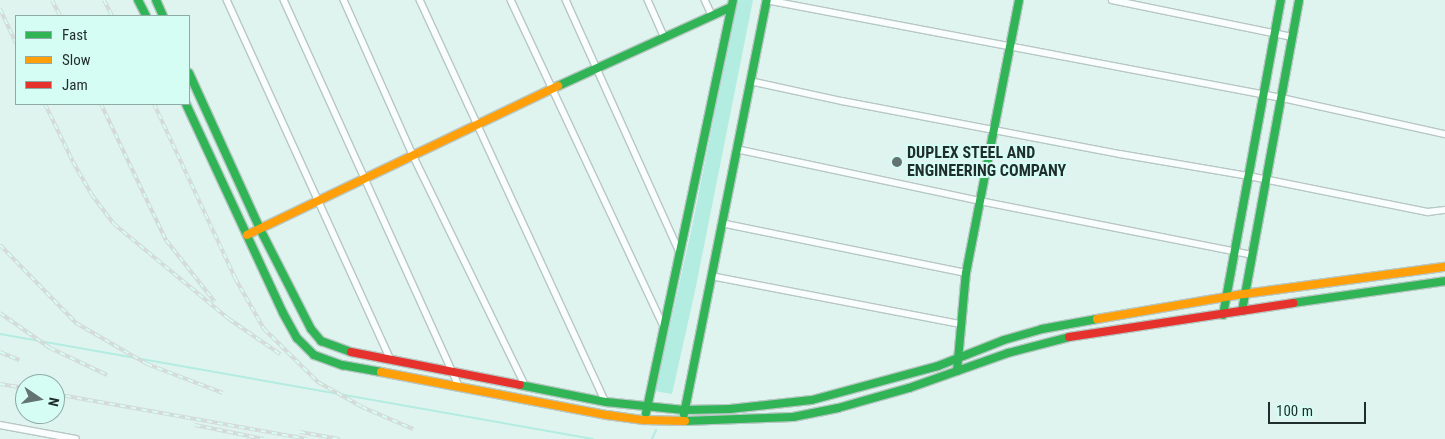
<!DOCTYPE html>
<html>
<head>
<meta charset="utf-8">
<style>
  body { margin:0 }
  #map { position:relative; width:1445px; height:439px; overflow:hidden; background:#dff4ef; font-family:"Roboto Condensed",sans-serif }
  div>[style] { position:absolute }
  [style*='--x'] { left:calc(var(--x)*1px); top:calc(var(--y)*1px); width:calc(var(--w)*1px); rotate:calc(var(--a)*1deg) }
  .water>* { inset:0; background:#b3ece0 }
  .stream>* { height:2px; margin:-1px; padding:0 1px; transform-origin:1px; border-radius:1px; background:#b3ece0 }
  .roads { filter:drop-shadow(1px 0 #b7c7c4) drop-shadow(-1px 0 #b7c7c4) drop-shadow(0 1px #b7c7c4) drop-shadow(0 -1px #b7c7c4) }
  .street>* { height:5.5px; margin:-2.75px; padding:0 2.75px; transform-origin:2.75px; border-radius:2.75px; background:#fafdfd }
  .fast>* { height:8px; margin:-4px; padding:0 4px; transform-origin:4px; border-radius:4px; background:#30b455 }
  .slow>* { height:8px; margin:-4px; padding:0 4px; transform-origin:4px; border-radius:4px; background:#ff9f0a }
  .jam>* { height:8px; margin:-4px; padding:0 4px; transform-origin:4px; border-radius:4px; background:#e5322d }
  .rail>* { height:4px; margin-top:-2px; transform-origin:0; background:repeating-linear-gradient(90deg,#d6fdf4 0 5.5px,#d3d9d7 0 11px); box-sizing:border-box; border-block:1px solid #d3d9d7 }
  .dots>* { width:14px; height:14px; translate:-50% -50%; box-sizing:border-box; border:2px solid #d6fdf4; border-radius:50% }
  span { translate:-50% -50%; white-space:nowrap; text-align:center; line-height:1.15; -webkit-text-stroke:4px #d6fdf4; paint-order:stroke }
  .poi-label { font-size:16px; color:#1f2e2b; font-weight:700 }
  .left { translate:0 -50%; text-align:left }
  .legend { position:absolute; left:15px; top:15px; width:175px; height:90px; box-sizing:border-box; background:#d6fdf4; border:1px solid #8daaa4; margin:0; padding:6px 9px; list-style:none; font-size:15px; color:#1f2e2b }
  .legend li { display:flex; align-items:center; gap:10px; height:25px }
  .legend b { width:25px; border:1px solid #8daaa4 }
  .north { position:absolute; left:15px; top:374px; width:50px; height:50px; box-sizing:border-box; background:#d6fdf4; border:1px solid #8daaa4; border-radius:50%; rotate:102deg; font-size:14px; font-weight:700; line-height:20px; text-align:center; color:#1f2e2b }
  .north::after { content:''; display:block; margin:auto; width:18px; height:22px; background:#627370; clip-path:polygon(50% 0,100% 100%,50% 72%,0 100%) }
  .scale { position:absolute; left:1268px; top:402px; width:98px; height:22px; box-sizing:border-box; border:2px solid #1f2e2b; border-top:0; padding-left:6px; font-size:15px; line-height:18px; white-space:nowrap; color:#1f2e2b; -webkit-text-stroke:4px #d6fdf4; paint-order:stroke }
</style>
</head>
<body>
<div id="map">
  <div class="water">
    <div style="clip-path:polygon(737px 0,753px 0,695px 291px,672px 394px,655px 391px,692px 227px)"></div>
  </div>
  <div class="stream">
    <div style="--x:0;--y:334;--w:602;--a:10.04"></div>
    <div style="--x:652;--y:439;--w:10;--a:-66"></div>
  </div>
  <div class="roads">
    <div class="street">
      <div style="--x:227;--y:0;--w:396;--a:65.5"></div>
      <div style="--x:284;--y:0;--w:424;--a:65.6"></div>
      <div style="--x:344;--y:0;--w:170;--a:66"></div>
      <div style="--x:413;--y:155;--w:258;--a:64"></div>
      <div style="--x:420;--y:0;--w:443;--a:65.2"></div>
      <div style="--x:511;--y:0;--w:360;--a:64.9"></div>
      <div style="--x:566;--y:0;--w:277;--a:65.7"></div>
      <div style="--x:648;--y:0;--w:39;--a:66"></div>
      <div style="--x:705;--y:0;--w:17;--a:65"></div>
      <div style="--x:766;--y:0;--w:525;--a:10.75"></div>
      <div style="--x:1282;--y:98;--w:167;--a:12.5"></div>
      <div style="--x:1112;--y:0;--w:185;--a:11.6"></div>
      <div style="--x:750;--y:81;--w:94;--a:12.3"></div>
      <div style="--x:842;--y:101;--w:283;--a:10.8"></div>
      <div style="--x:1120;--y:154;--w:131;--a:9.7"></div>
      <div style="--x:1249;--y:176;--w:183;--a:11.4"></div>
      <div style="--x:1428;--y:212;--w:17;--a:-7"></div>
      <div style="--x:736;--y:149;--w:249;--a:12"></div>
      <div style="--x:980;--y:201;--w:277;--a:11.2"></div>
      <div style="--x:721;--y:223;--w:250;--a:11.5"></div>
      <div style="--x:711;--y:276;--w:254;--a:10.9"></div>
      <div style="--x:0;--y:425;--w:77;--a:10.4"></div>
    </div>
    <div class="fast">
      <div style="--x:138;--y:0;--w:18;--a:63"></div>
      <div style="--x:156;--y:0;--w:17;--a:66"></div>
      <div style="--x:189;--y:73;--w:171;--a:65.5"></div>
      <div style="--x:260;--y:229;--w:112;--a:63"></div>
      <div style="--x:311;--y:329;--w:16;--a:50"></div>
      <div style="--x:321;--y:341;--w:32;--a:20"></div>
      <div style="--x:558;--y:86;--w:190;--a:-24.5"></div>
      <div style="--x:186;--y:104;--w:230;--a:65.1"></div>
      <div style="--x:283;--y:313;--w:29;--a:61"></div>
      <div style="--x:297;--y:338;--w:24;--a:45"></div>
      <div style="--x:314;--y:355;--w:30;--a:20"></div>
      <div style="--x:342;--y:365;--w:40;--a:10"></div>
      <div style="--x:1293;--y:303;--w:154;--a:-8.2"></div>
      <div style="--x:1242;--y:311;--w:316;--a:-79.6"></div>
      <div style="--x:1223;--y:315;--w:320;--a:-79.6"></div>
      <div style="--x:957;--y:371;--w:98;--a:-84.8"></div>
      <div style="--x:966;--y:273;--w:278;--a:-79"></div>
      <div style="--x:520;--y:385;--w:88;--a:11.2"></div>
      <div style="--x:606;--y:402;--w:78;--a:5.9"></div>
      <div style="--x:684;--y:410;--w:46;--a:-1.2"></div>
      <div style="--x:730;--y:409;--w:82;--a:-6.3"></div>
      <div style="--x:812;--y:400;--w:131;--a:-15.1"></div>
      <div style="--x:938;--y:366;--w:71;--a:-21.5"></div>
      <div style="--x:1004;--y:340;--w:40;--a:-16"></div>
      <div style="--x:1042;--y:329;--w:56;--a:-10.3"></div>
      <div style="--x:646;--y:413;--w:422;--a:-78.1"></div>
      <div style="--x:684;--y:414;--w:422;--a:-78.7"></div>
      <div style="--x:685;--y:421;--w:108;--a:-2.1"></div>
      <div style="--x:793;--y:417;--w:46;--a:-11.3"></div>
      <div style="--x:838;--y:408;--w:74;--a:-15.7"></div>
      <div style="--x:909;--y:388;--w:105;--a:-19.5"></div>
      <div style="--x:1008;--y:353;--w:63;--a:-14.7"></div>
    </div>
    <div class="slow">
      <div style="--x:247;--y:235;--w:345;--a:-25.6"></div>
      <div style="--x:1097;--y:319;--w:149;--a:-9.7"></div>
      <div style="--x:1244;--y:294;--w:203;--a:-7.7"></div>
      <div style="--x:381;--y:372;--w:230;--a:10.8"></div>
      <div style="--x:607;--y:415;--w:37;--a:8"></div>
      <div style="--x:644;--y:420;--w:41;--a:1.4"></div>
    </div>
    <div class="jam">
      <div style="--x:1069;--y:337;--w:227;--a:-8.6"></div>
      <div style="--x:351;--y:352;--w:172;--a:11"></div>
    </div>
  </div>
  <div class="rail">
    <div style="--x:52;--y:0;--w:18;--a:63"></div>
    <div style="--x:104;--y:0;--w:18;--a:63"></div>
    <div style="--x:0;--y:9;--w:38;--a:65"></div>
    <div style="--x:45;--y:104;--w:64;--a:64.2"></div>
    <div style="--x:73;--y:162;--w:38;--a:60"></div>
    <div style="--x:92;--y:195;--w:36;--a:53"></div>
    <div style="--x:114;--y:224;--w:149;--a:39.6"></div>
    <div style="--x:229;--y:319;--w:62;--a:34.5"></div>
    <div style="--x:101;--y:104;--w:151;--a:64.5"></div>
    <div style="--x:166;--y:240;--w:79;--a:51.7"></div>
    <div style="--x:154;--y:104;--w:192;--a:65"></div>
    <div style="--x:235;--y:278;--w:59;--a:60.4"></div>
    <div style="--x:264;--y:329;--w:76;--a:44.5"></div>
    <div style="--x:318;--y:382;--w:51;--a:29.6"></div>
    <div style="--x:362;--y:407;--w:56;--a:23.3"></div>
    <div style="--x:0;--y:245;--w:109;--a:45.7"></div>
    <div style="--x:76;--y:323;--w:82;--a:30"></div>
    <div style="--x:147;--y:364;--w:81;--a:20.9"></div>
    <div style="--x:0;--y:313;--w:61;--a:35"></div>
    <div style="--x:50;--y:348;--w:63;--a:25.3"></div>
    <div style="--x:0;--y:352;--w:21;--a:23"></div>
    <div style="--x:0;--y:384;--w:25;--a:9"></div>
    <div style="--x:55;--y:394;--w:256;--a:10.1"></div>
    <div style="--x:195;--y:425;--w:70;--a:11.5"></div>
    <div style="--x:300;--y:432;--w:40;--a:10"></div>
  </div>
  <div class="dots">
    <div style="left:897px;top:162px;background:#627370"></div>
  </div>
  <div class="poi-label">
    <span class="left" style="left:907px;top:162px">DUPLEX STEEL AND<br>ENGINEERING COMPANY</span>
  </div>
  <ul class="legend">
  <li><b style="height:6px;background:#30b455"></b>Fast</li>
  <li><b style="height:6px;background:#ff9f0a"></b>Slow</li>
  <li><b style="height:6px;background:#e5322d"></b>Jam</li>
  </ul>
  <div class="north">N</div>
  <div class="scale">100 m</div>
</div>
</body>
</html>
